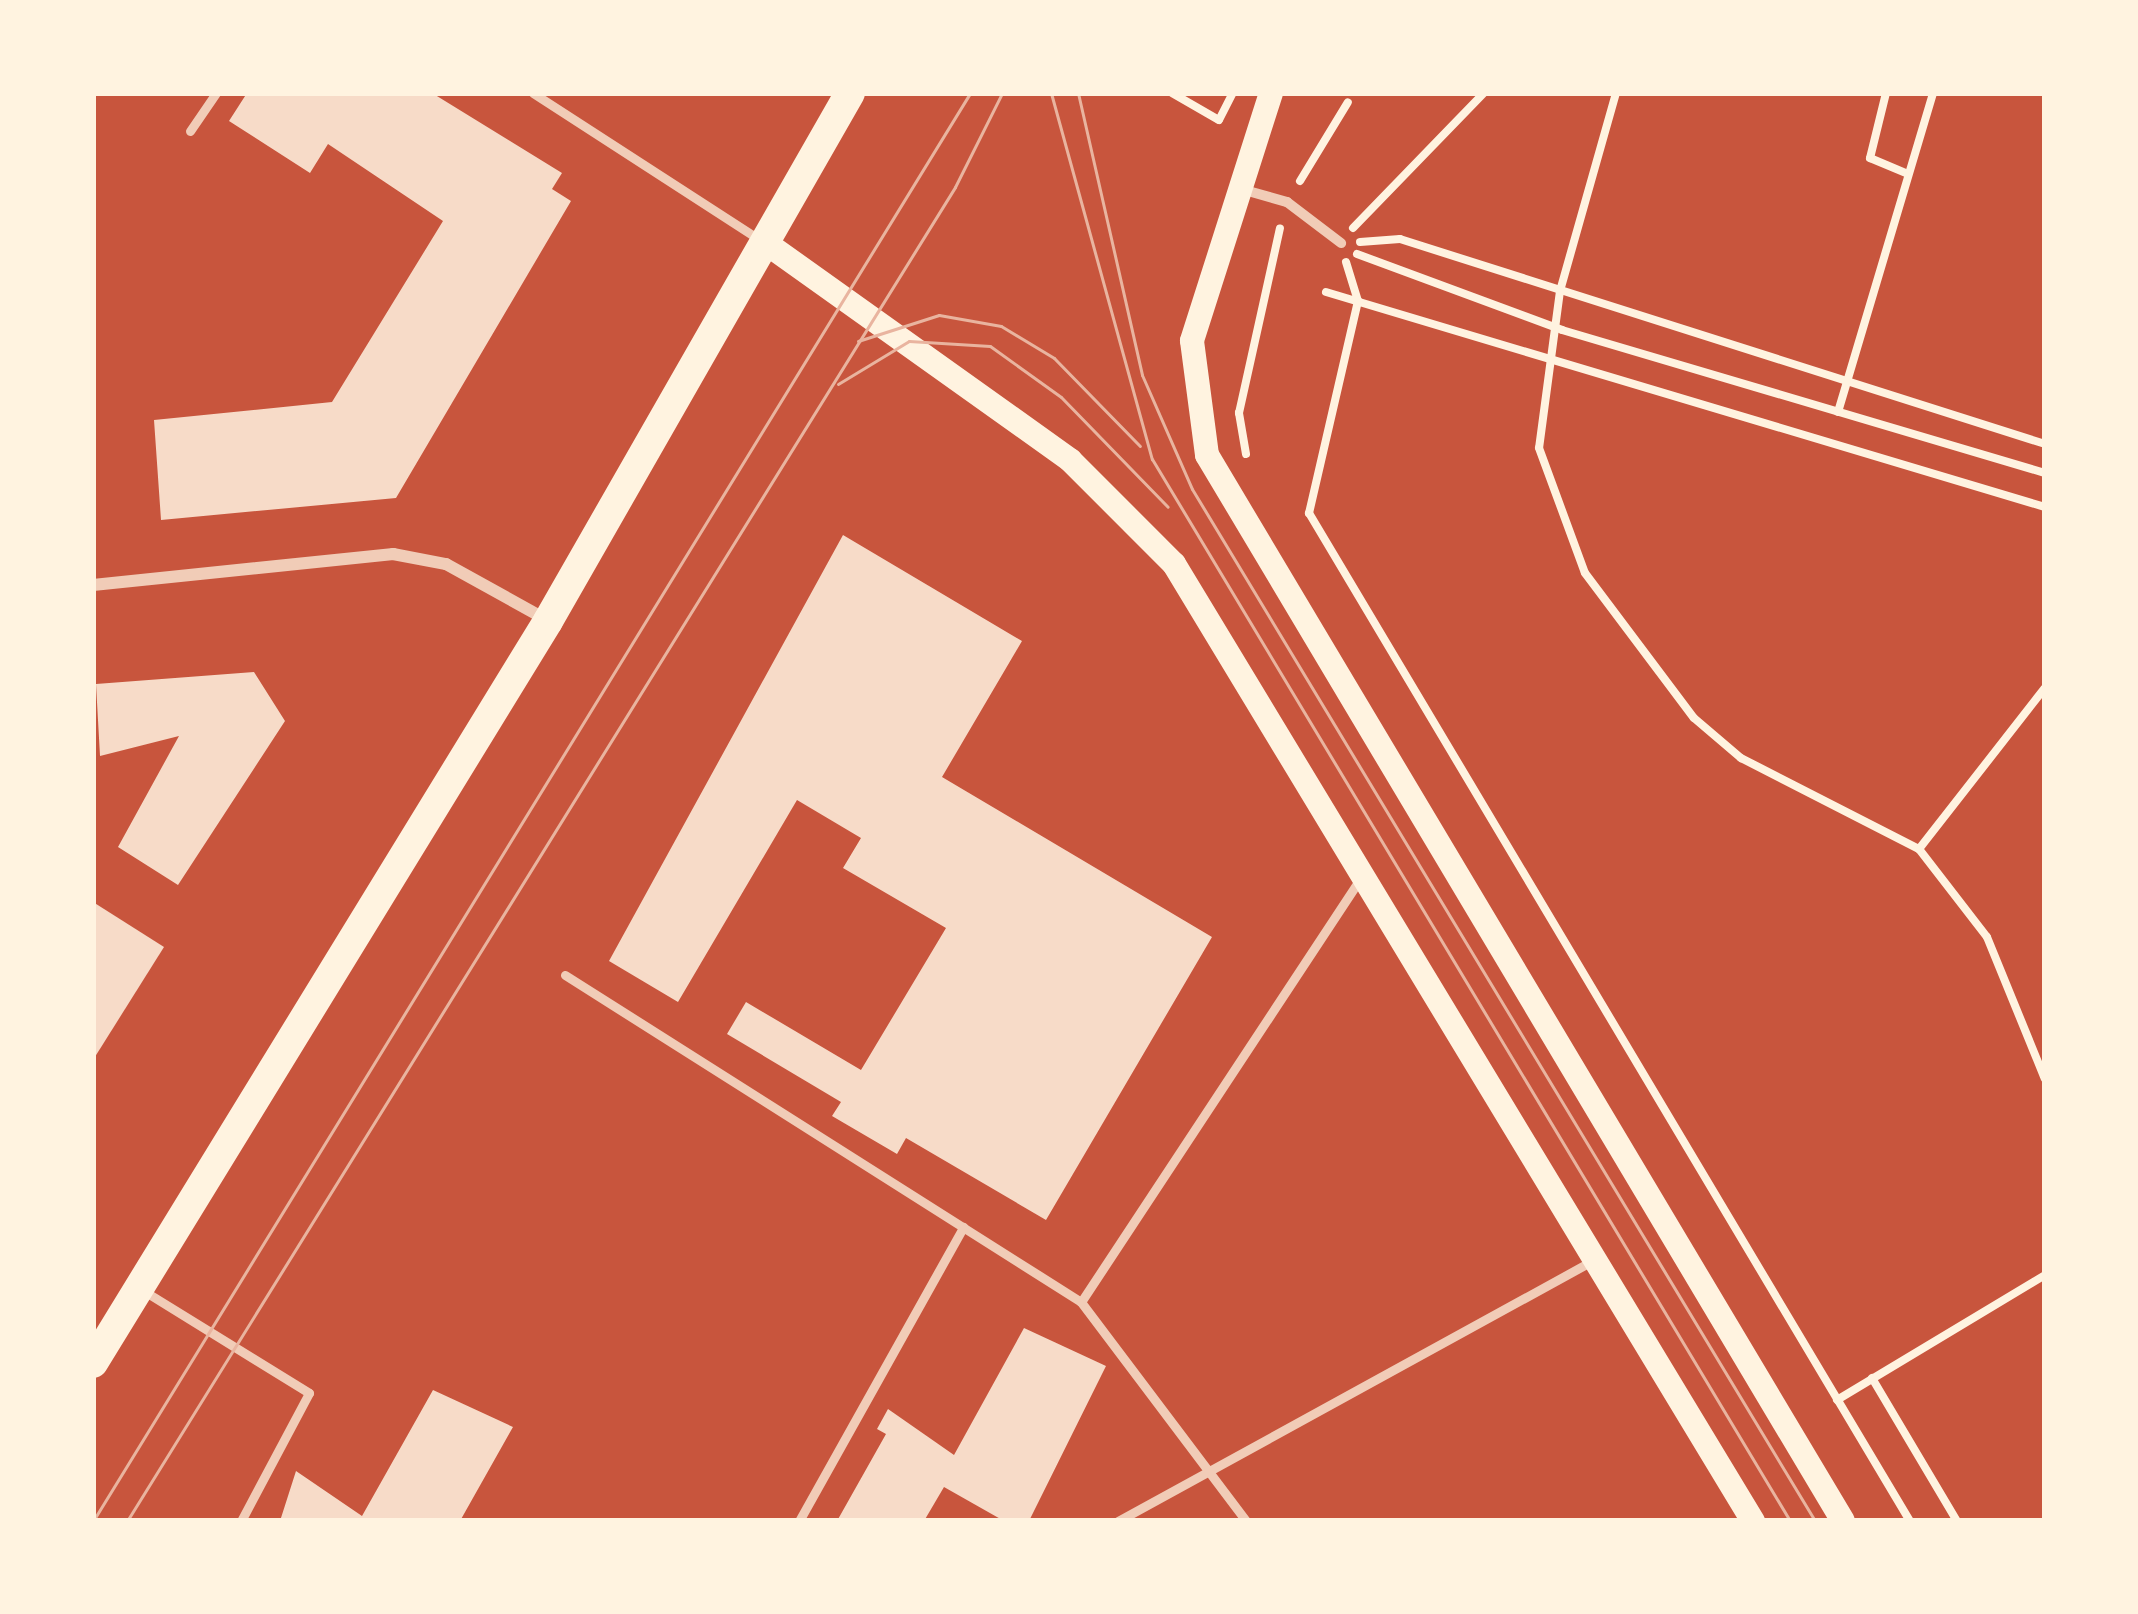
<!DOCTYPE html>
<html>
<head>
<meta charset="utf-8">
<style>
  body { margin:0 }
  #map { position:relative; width:2138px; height:1614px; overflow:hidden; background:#c8553d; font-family:"Fira Sans Condensed",sans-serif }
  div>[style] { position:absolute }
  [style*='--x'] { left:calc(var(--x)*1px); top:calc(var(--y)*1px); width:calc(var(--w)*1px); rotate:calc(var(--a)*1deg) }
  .building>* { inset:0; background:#f7dbc8 }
  .path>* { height:8px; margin:-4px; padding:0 4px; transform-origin:4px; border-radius:4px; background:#fff3e0 }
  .service>* { height:9px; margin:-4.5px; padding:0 4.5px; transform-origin:4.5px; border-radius:4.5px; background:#f1ccb7 }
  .pedestrian>* { height:10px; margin:-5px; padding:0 5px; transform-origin:5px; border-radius:5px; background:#f1ccb7 }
  .minor>* { height:12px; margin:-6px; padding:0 6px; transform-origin:6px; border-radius:6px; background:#f1ccb7 }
  .secondary>* { height:24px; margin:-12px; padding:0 12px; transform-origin:12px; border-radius:12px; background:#fff3e0 }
  .primary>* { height:30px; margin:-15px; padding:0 15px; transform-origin:15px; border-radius:15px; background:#fff3e0 }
  .tram>* { height:3px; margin:-1.5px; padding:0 1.5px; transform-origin:1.5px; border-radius:1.5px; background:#e9b49f }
  span { translate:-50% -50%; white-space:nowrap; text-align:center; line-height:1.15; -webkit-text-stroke:12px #fff3e0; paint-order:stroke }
  .frame { position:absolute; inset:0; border:96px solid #fff3e0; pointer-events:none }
</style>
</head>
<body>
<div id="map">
  <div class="building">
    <div style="clip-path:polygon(247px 93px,432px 93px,562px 173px,552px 189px,571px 201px,396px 498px,161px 520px,154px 420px,332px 402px,443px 221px,328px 144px,310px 173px,229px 121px)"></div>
    <div style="clip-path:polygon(843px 535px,1022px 641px,942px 777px,1212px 937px,1046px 1220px,906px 1138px,897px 1154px,832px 1116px,841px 1102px,727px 1034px,746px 1002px,861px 1070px,946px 928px,843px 868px,861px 838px,797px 800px,678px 1002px,609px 961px)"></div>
    <div style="clip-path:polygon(254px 672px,285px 721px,178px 885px,118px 847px,179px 736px,100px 756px,96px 684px)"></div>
    <div style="clip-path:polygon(93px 902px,164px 947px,93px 1060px)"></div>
    <div style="clip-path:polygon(1024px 1328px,1106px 1366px,1029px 1521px,1004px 1521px,944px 1487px,924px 1521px,837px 1521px,886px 1434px,877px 1429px,888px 1409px,954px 1455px)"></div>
    <div style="clip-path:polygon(433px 1390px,513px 1427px,460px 1521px,280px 1521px,296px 1471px,362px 1516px)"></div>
  </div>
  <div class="path">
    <div style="--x:1172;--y:93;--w:54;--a:29.9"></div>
    <div style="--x:1219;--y:120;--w:30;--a:-63"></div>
    <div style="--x:1616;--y:93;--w:206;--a:105.8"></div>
    <div style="--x:1560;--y:291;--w:158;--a:97.6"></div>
    <div style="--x:1539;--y:448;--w:133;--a:69.8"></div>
    <div style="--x:1585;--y:573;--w:181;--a:53.1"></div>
    <div style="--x:1694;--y:718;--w:62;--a:40.4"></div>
    <div style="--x:1741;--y:758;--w:200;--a:27.1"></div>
    <div style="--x:1919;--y:849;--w:204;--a:-52"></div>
    <div style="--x:1886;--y:93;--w:67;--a:103.8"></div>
    <div style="--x:1870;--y:158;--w:41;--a:22.8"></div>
    <div style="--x:1300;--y:181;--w:92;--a:-58.7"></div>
    <div style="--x:1353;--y:228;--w:188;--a:-45.9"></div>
    <div style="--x:1360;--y:242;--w:40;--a:-4.3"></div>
    <div style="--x:1400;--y:239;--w:677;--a:17.63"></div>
    <div style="--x:1357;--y:254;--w:219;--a:20.3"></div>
    <div style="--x:1562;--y:330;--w:504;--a:16.49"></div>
    <div style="--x:1346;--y:262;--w:41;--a:72.9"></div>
    <div style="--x:1358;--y:301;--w:218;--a:103"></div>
    <div style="--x:1309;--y:513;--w:1174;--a:59.2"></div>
    <div style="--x:1326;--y:292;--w:750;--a:16.65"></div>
    <div style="--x:1838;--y:412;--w:333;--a:-73.4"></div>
    <div style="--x:1246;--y:454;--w:42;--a:-99.7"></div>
    <div style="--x:1239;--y:413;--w:189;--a:-77.5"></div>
    <div style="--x:1919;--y:849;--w:111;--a:52.3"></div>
    <div style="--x:1987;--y:937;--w:153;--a:67.8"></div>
    <div style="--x:1872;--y:1378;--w:166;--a:59.3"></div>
    <div style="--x:1837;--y:1400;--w:243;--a:-31"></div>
  </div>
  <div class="service">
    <div style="--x:533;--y:93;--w:270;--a:32.9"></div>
    <div style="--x:190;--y:131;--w:46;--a:-55.6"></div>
    <div style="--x:565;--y:975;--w:611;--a:32.36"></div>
    <div style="--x:1081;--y:1302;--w:274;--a:53"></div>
    <div style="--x:144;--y:1291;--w:194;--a:31.7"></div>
    <div style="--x:309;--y:1393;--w:145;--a:118"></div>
    <div style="--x:1081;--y:1302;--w:507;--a:-56.59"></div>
    <div style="--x:799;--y:1521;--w:337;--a:-60.8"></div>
    <div style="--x:1118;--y:1521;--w:541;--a:-28.75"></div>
  </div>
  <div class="pedestrian">
    <div style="--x:1241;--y:189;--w:48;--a:15.8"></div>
    <div style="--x:1287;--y:202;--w:68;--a:37.2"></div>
  </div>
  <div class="minor">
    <div style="--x:93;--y:585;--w:302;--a:-5.9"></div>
    <div style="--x:393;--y:554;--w:54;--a:10.7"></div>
    <div style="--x:446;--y:564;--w:115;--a:29"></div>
  </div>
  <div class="secondary">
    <div style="--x:1271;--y:93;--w:260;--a:107.7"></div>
    <div style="--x:1192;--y:341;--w:115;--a:82.5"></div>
    <div style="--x:1207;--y:455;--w:1241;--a:59.18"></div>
    <div style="--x:766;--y:243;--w:374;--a:35.5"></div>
    <div style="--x:1070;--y:460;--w:147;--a:45"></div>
    <div style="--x:1174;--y:564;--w:1119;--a:58.83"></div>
  </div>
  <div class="primary">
    <div style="--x:93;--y:1363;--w:870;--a:-58.48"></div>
    <div style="--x:548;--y:621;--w:608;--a:-60.23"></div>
  </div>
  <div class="tram">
    <div style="--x:1051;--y:93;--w:380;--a:74.6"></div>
    <div style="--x:1152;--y:459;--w:1239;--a:59"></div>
    <div style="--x:1078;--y:93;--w:289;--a:77.2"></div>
    <div style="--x:1142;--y:375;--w:124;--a:66.3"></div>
    <div style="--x:1192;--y:489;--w:1205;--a:58.88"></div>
    <div style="--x:858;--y:341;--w:85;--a:-17.8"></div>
    <div style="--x:939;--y:315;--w:63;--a:10.1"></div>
    <div style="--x:1001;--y:326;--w:62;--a:31.1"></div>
    <div style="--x:1054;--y:358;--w:123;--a:45.7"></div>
    <div style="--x:838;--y:384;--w:83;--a:-31.2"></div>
    <div style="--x:909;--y:341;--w:81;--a:3.5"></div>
    <div style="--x:990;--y:346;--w:87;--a:35.7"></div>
    <div style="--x:1061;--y:397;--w:153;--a:45.8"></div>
    <div style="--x:93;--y:1521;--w:1676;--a:-58.44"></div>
    <div style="--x:127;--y:1521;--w:1570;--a:-58.17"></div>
    <div style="--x:955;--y:187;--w:105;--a:-63.4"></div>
  </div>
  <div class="frame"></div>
</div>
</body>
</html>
